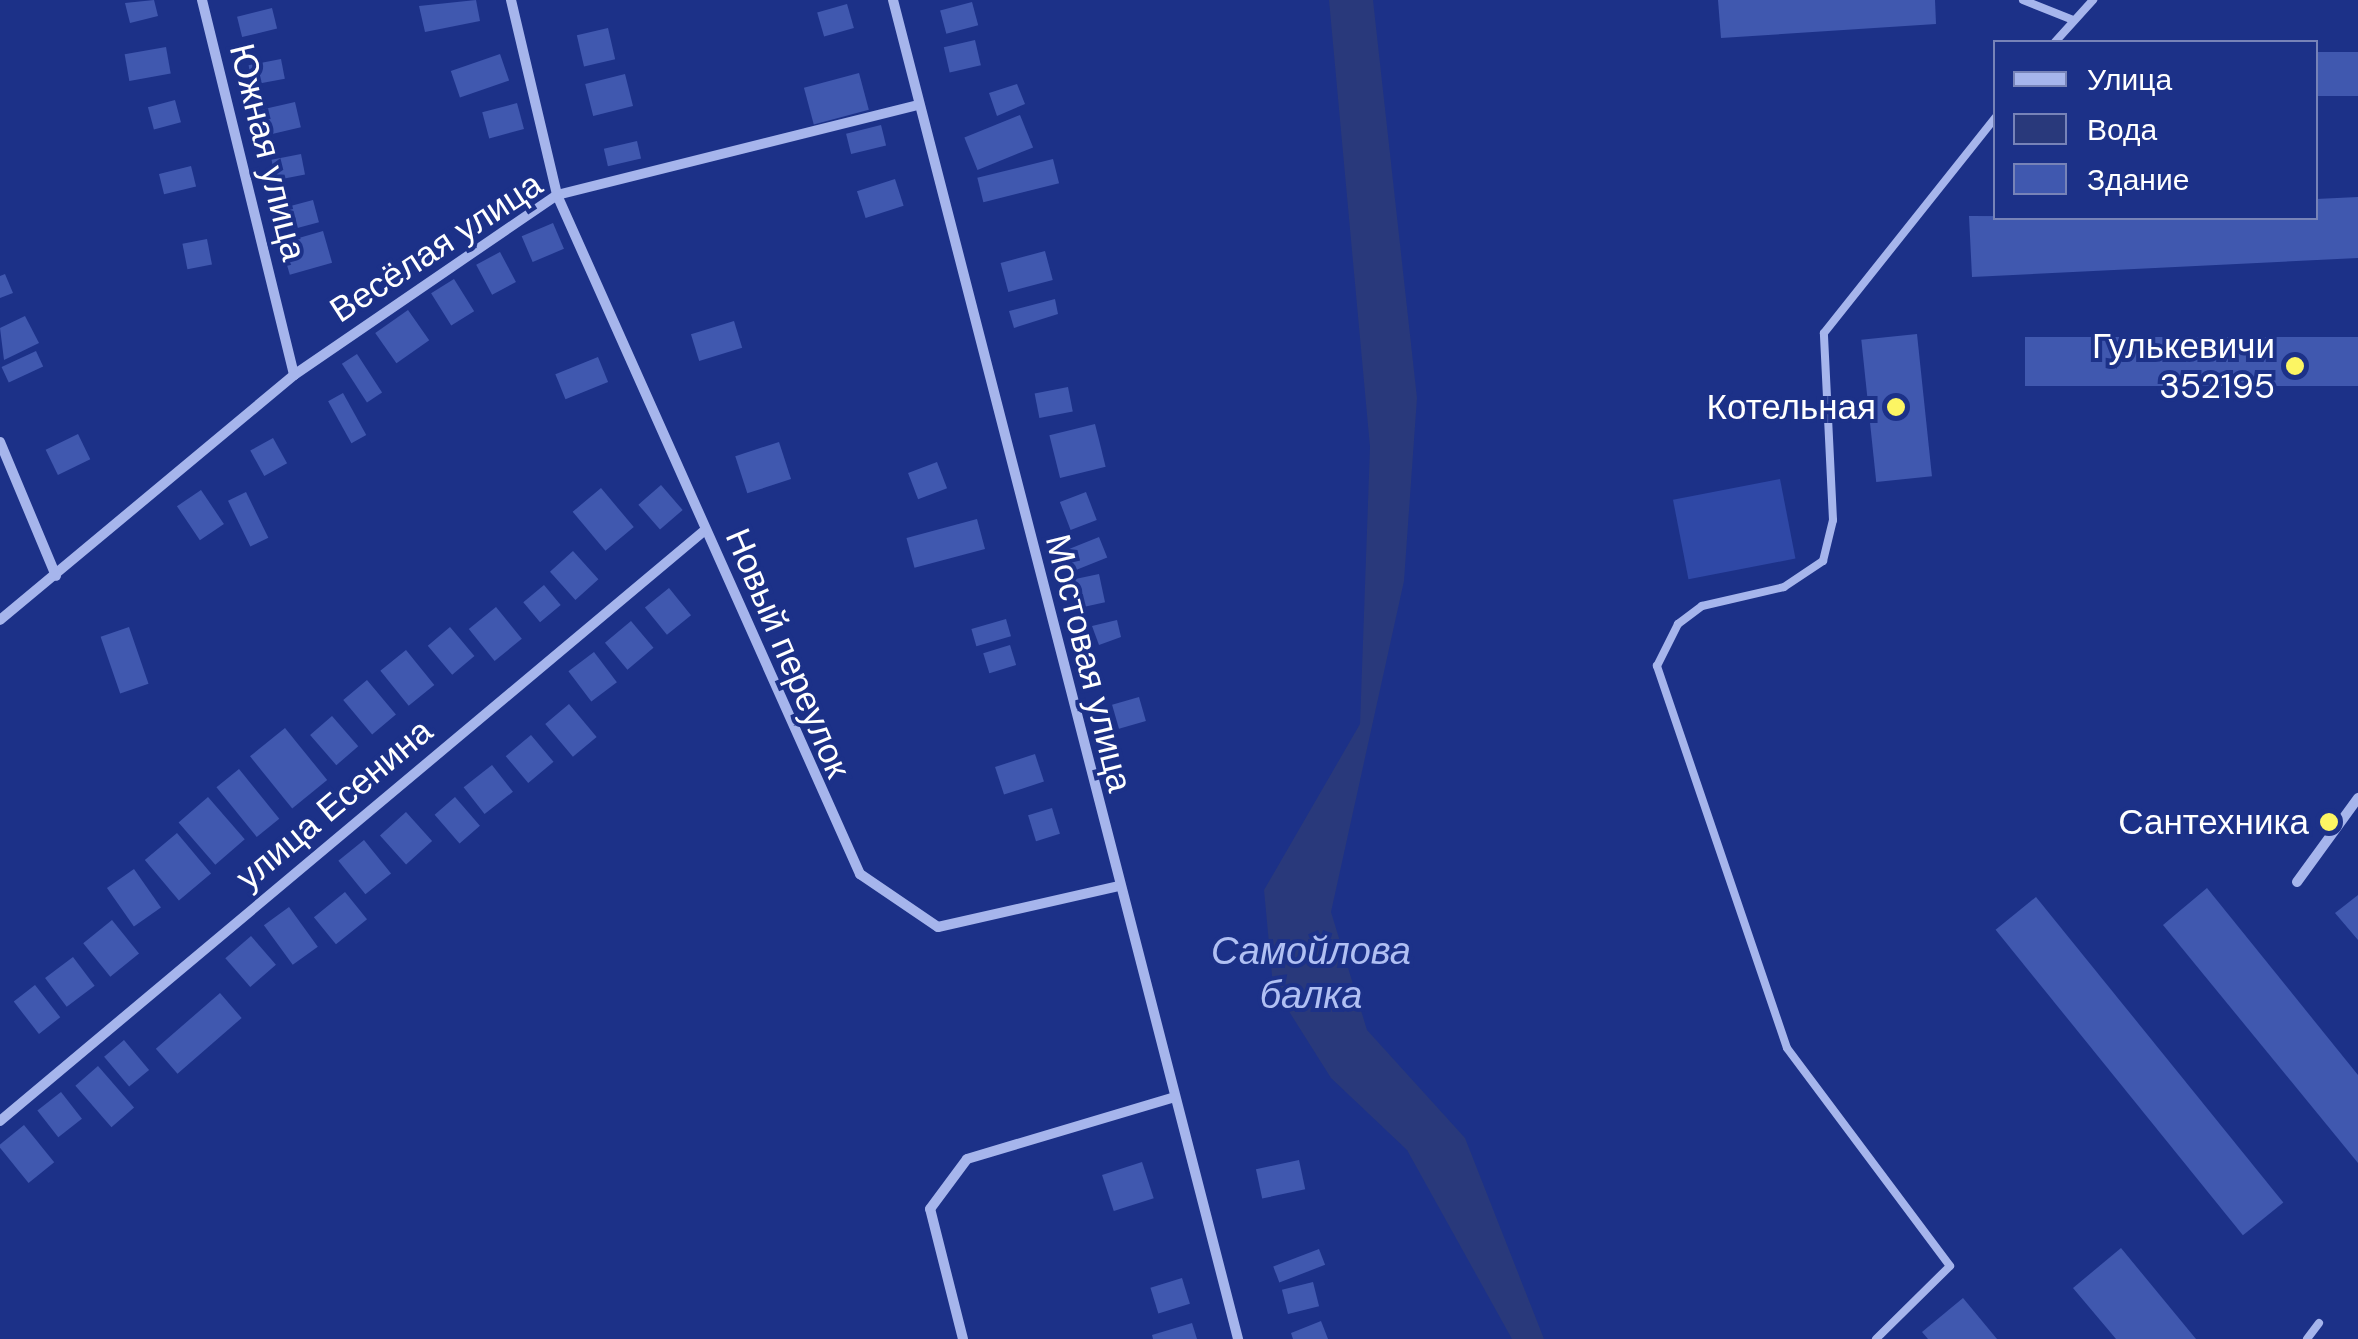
<!DOCTYPE html>
<html>
<head>
<meta charset="utf-8">
<style>
  body { margin:0 }
  #map { position:relative; width:2358px; height:1339px; overflow:hidden; background:#1c3188; font-family:"DM Sans",sans-serif }
  div>[style] { position:absolute }
  [style*='--x'] { left:calc(var(--x)*1px); top:calc(var(--y)*1px); width:calc(var(--w)*1px); rotate:calc(var(--a)*1deg) }
  .green>* { inset:0; background:#2f48a6; transform-origin:0 0 }
  .water>* { inset:0; background:#29397b }
  .building>* { inset:0; background:#4058af; transform-origin:0 0 }
  .service>* { height:8px; margin:-4px; padding:0 4px; transform-origin:4px; border-radius:4px; background:#a6b5ec }
  .minor>* { height:10px; margin:-5px; padding:0 5px; transform-origin:5px; border-radius:5px; background:#a6b5ec }
  .dots>* { width:28px; height:28px; translate:-50% -50%; box-sizing:border-box; border:5px solid #1c3188; border-radius:50% }
  span { translate:-50% -50%; white-space:nowrap; text-align:center; line-height:1.15; -webkit-text-stroke:8px #1c3188; paint-order:stroke }
  .street-label { font-size:35px; color:#fff }
  .poi-label { font-size:35px; color:#fff }
  .right { translate:-100% -50%; text-align:right }
  .water-label { font-size:38px; color:#b1c0f3; font-style:italic }
  .legend { position:absolute; left:1993px; top:40px; width:325px; height:180px; box-sizing:border-box; background:#1c3188; border:2px solid #7783b8; margin:0; padding:12px 18px; list-style:none; font-size:30px; color:#fff }
  .legend li { display:flex; align-items:center; gap:20px; height:50px }
  .legend b { width:50px; border:2px solid #7783b8 }
</style>
</head>
<body>
<div id="map">
  <div class="green">
    <div style="left:1780px;top:479px;width:81px;height:109px;rotate:79deg"></div>
  </div>
  <div class="water">
    <div style="clip-path:polygon(1329px 0,1373px 0,1417px 398px,1404px 581px,1331px 912px,1367px 1030px,1465px 1138px,1544px 1339px,1512px 1339px,1407px 1150px,1331px 1078px,1273px 986px,1264px 890px,1360px 724px,1370px 447px)"></div>
  </div>
  <div class="building">
    <div style="clip-path:polygon(154px 0,158px 16px,130px 23px,125px 3px)"></div>
    <div style="clip-path:polygon(476px 0,480px 21px,425px 32px,419px 6px)"></div>
    <div style="clip-path:polygon(1718px 0,1935px 0,1936px 24px,1721px 38px)"></div>
    <div style="left:972px;top:2px;width:24px;height:33px;rotate:75deg"></div>
    <div style="left:847px;top:4px;width:25px;height:31px;rotate:74deg"></div>
    <div style="left:272px;top:8px;width:21px;height:36px;rotate:76deg"></div>
    <div style="left:608px;top:28px;width:32px;height:32px;rotate:77deg"></div>
    <div style="left:975px;top:40px;width:26px;height:32px;rotate:77deg"></div>
    <div style="left:166px;top:47px;width:27px;height:42px;rotate:80deg"></div>
    <div style="left:2358px;top:52px;width:44px;height:42px;rotate:90deg"></div>
    <div style="left:500px;top:54px;width:28px;height:52px;rotate:71deg"></div>
    <div style="left:281px;top:59px;width:20px;height:33px;rotate:79deg"></div>
    <div style="left:859px;top:73px;width:38px;height:57px;rotate:75deg"></div>
    <div style="left:625px;top:74px;width:33px;height:41px;rotate:76deg"></div>
    <div style="clip-path:polygon(1017px 84px,1025px 104px,997px 116px,989px 93px)"></div>
    <div style="left:175px;top:100px;width:23px;height:28px;rotate:75deg"></div>
    <div style="left:295px;top:102px;width:26px;height:36px;rotate:77deg"></div>
    <div style="left:517px;top:103px;width:27px;height:36px;rotate:75deg"></div>
    <div style="left:1020px;top:115px;width:35px;height:60px;rotate:68deg"></div>
    <div style="left:881px;top:125px;width:21px;height:36px;rotate:76deg"></div>
    <div style="left:637px;top:141px;width:18px;height:34px;rotate:77deg"></div>
    <div style="left:301px;top:154px;width:21px;height:30px;rotate:79deg"></div>
    <div style="left:1053px;top:159px;width:25px;height:78px;rotate:76deg"></div>
    <div style="left:191px;top:166px;width:21px;height:33px;rotate:76deg"></div>
    <div style="left:895px;top:179px;width:28px;height:40px;rotate:72deg"></div>
    <div style="clip-path:polygon(2358px 197px,2358px 258px,1972px 277px,1969px 216px,2316px 218px,2316px 199px)"></div>
    <div style="left:313px;top:200px;width:23px;height:33px;rotate:75deg"></div>
    <div style="left:553px;top:223px;width:28px;height:34px;rotate:67deg"></div>
    <div style="left:323px;top:231px;width:33px;height:44px;rotate:74deg"></div>
    <div style="left:207px;top:239px;width:26px;height:25px;rotate:79deg"></div>
    <div style="left:1045px;top:251px;width:30px;height:46px;rotate:75deg"></div>
    <div style="left:500px;top:252px;width:34px;height:27px;rotate:62deg"></div>
    <div style="clip-path:polygon(5px 274px,13px 293px,0 298px,0 276px)"></div>
    <div style="left:454px;top:279px;width:38px;height:27px;rotate:58deg"></div>
    <div style="clip-path:polygon(1055px 299px,1058px 314px,1014px 328px,1009px 311px)"></div>
    <div style="left:408px;top:310px;width:37px;height:40px;rotate:55deg"></div>
    <div style="clip-path:polygon(25px 316px,39px 343px,4px 360px,0 328px)"></div>
    <div style="left:734px;top:321px;width:28px;height:45px;rotate:73deg"></div>
    <div style="left:1917px;top:334px;width:143px;height:56px;rotate:84deg"></div>
    <div style="left:2358px;top:337px;width:49px;height:333px;rotate:90deg"></div>
    <div style="left:36px;top:351px;width:17px;height:38px;rotate:65deg"></div>
    <div style="left:357px;top:354px;width:46px;height:18px;rotate:57deg"></div>
    <div style="left:598px;top:357px;width:27px;height:46px;rotate:68deg"></div>
    <div style="left:1068px;top:387px;width:25px;height:34px;rotate:79deg"></div>
    <div style="left:343px;top:393px;width:48px;height:17px;rotate:61deg"></div>
    <div style="left:1095px;top:424px;width:44px;height:47px;rotate:76deg"></div>
    <div style="left:78px;top:434px;width:28px;height:36px;rotate:64deg"></div>
    <div style="left:273px;top:438px;width:29px;height:26px;rotate:61deg"></div>
    <div style="left:779px;top:442px;width:39px;height:46px;rotate:72deg"></div>
    <div style="left:937px;top:462px;width:28px;height:31px;rotate:69deg"></div>
    <div style="left:661px;top:485px;width:33px;height:30px;rotate:49deg"></div>
    <div style="left:601px;top:488px;width:51px;height:37px;rotate:50deg"></div>
    <div style="left:201px;top:490px;width:41px;height:29px;rotate:56deg"></div>
    <div style="left:246px;top:492px;width:51px;height:20px;rotate:64deg"></div>
    <div style="left:1086px;top:492px;width:30px;height:28px;rotate:69deg"></div>
    <div style="left:977px;top:519px;width:31px;height:73px;rotate:75deg"></div>
    <div style="left:1099px;top:537px;width:22px;height:35px;rotate:68deg"></div>
    <div style="left:573px;top:551px;width:38px;height:31px;rotate:48deg"></div>
    <div style="left:1099px;top:574px;width:29px;height:29px;rotate:78deg"></div>
    <div style="left:544px;top:585px;width:26px;height:27px;rotate:50deg"></div>
    <div style="left:669px;top:588px;width:35px;height:31px;rotate:51deg"></div>
    <div style="left:496px;top:607px;width:41px;height:35px;rotate:51deg"></div>
    <div style="left:1006px;top:619px;width:18px;height:36px;rotate:74deg"></div>
    <div style="clip-path:polygon(1117px 620px,1121px 637px,1099px 645px,1092px 626px)"></div>
    <div style="left:631px;top:621px;width:35px;height:34px;rotate:50deg"></div>
    <div style="left:129px;top:627px;width:60px;height:30px;rotate:71deg"></div>
    <div style="left:450px;top:627px;width:38px;height:29px;rotate:50deg"></div>
    <div style="left:1010px;top:645px;width:21px;height:28px;rotate:73deg"></div>
    <div style="left:406px;top:650px;width:45px;height:33px;rotate:51deg"></div>
    <div style="left:594px;top:652px;width:38px;height:32px;rotate:53deg"></div>
    <div style="left:367px;top:680px;width:45px;height:31px;rotate:50deg"></div>
    <div style="left:1139px;top:697px;width:25px;height:28px;rotate:74deg"></div>
    <div style="left:569px;top:704px;width:43px;height:31px;rotate:50deg"></div>
    <div style="left:332px;top:716px;width:40px;height:29px;rotate:49deg"></div>
    <div style="left:285px;top:728px;width:67px;height:45px;rotate:51deg"></div>
    <div style="left:531px;top:735px;width:35px;height:33px;rotate:50deg"></div>
    <div style="left:1035px;top:754px;width:29px;height:42px;rotate:72deg"></div>
    <div style="left:492px;top:765px;width:34px;height:36px;rotate:52deg"></div>
    <div style="left:239px;top:769px;width:64px;height:29px;rotate:51deg"></div>
    <div style="left:208px;top:797px;width:56px;height:39px;rotate:49deg"></div>
    <div style="left:455px;top:797px;width:38px;height:27px;rotate:49deg"></div>
    <div style="left:1052px;top:808px;width:27px;height:25px;rotate:73deg"></div>
    <div style="left:406px;top:812px;width:39px;height:35px;rotate:48deg"></div>
    <div style="left:177px;top:833px;width:53px;height:42px;rotate:50deg"></div>
    <div style="left:364px;top:840px;width:43px;height:33px;rotate:51deg"></div>
    <div style="left:134px;top:869px;width:47px;height:33px;rotate:55deg"></div>
    <div style="clip-path:polygon(2207px 888px,2358px 1075px,2358px 1163px,2163px 925px)"></div>
    <div style="left:345px;top:892px;width:35px;height:40px;rotate:51deg"></div>
    <div style="clip-path:polygon(2358px 895px,2358px 940px,2335px 913px)"></div>
    <div style="left:2036px;top:897px;width:393px;height:52px;rotate:51deg"></div>
    <div style="left:289px;top:907px;width:49px;height:31px;rotate:54deg"></div>
    <div style="left:112px;top:920px;width:43px;height:37px;rotate:51deg"></div>
    <div style="left:251px;top:936px;width:38px;height:34px;rotate:49deg"></div>
    <div style="left:73px;top:957px;width:36px;height:35px;rotate:53deg"></div>
    <div style="left:35px;top:985px;width:41px;height:27px;rotate:52deg"></div>
    <div style="left:220px;top:993px;width:33px;height:85px;rotate:49deg"></div>
    <div style="left:124px;top:1040px;width:39px;height:26px;rotate:50deg"></div>
    <div style="left:98px;top:1066px;width:55px;height:30px;rotate:49deg"></div>
    <div style="left:61px;top:1092px;width:34px;height:30px;rotate:52deg"></div>
    <div style="left:24px;top:1125px;width:48px;height:33px;rotate:51deg"></div>
    <div style="left:1299px;top:1160px;width:30px;height:44px;rotate:78deg"></div>
    <div style="left:1142px;top:1162px;width:38px;height:42px;rotate:72deg"></div>
    <div style="clip-path:polygon(2121px 1248px,2196px 1339px,2116px 1339px,2073px 1288px)"></div>
    <div style="left:1319px;top:1249px;width:17px;height:49px;rotate:69deg"></div>
    <div style="left:1182px;top:1278px;width:27px;height:33px;rotate:73deg"></div>
    <div style="left:1313px;top:1282px;width:25px;height:32px;rotate:76deg"></div>
    <div style="clip-path:polygon(1963px 1298px,1997px 1339px,1928px 1339px,1922px 1332px)"></div>
    <div style="clip-path:polygon(1321px 1321px,1328px 1339px,1293px 1339px,1291px 1333px)"></div>
    <div style="clip-path:polygon(1192px 1323px,1197px 1339px,1153px 1339px,1152px 1335px)"></div>
  </div>
  <div class="service">
    <div style="--x:2023;--y:0;--w:54;--a:21.8"></div>
    <div style="--x:2055;--y:42;--w:57;--a:-47.9"></div>
    <div style="--x:1876;--y:1339;--w:104;--a:-44.6"></div>
    <div style="--x:1950;--y:1266;--w:272;--a:-126.8"></div>
    <div style="--x:1787;--y:1048;--w:404;--a:-108.8"></div>
    <div style="--x:1657;--y:666;--w:47;--a:-63.4"></div>
    <div style="--x:1678;--y:624;--w:30;--a:-37"></div>
    <div style="--x:1702;--y:606;--w:84;--a:-13"></div>
    <div style="--x:1784;--y:587;--w:47;--a:-33.7"></div>
    <div style="--x:1823;--y:561;--w:42;--a:-76.3"></div>
    <div style="--x:1833;--y:520;--w:187;--a:-92.8"></div>
    <div style="--x:1824;--y:333;--w:276;--a:-51.5"></div>
    <div style="--x:2307;--y:1339;--w:20;--a:-53"></div>
  </div>
  <div class="minor">
    <div style="--x:202;--y:0;--w:386;--a:76.2"></div>
    <div style="--x:511;--y:0;--w:200;--a:76.7"></div>
    <div style="--x:557;--y:195;--w:744;--a:65.95"></div>
    <div style="--x:860;--y:874;--w:94;--a:34.2"></div>
    <div style="--x:938;--y:927;--w:185;--a:-12.8"></div>
    <div style="--x:893;--y:0;--w:1383;--a:75.55"></div>
    <div style="--x:0;--y:442;--w:145;--a:67.3"></div>
    <div style="--x:0;--y:620;--w:383;--a:-39.8"></div>
    <div style="--x:294;--y:375;--w:319;--a:-34.4"></div>
    <div style="--x:557;--y:195;--w:372;--a:-14"></div>
    <div style="--x:2297;--y:882;--w:104;--a:-54"></div>
    <div style="--x:0;--y:1121;--w:920;--a:-39.97"></div>
    <div style="--x:963;--y:1339;--w:134;--a:-104.2"></div>
    <div style="--x:930;--y:1209;--w:62;--a:-53.5"></div>
    <div style="--x:967;--y:1159;--w:217;--a:-16.6"></div>
  </div>
  <div class="dots">
    <div style="left:2295px;top:366px;background:#fcf563"></div>
    <div style="left:1896px;top:407px;background:#fcf563"></div>
    <div style="left:2329px;top:822px;background:#fcf563"></div>
  </div>
  <div class="street-label">
    <span style="left:268px;top:152px;rotate:76deg">Южная улица</span>
    <span style="left:436px;top:247px;rotate:-33deg">Весёлая улица</span>
    <span style="left:788px;top:653px;rotate:67deg">Новый переулок</span>
    <span style="left:1089px;top:663px;rotate:76deg">Мостовая улица</span>
    <span style="left:334px;top:804px;rotate:-40deg">улица Есенина</span>
  </div>
  <div class="poi-label">
    <span class="right" style="left:2275px;top:366px">Гулькевичи<br>352195</span>
    <span class="right" style="left:1876px;top:407px">Котельная</span>
    <span class="right" style="left:2309px;top:822px">Сантехника</span>
  </div>
  <div class="water-label">
    <span style="left:1311px;top:974px">Самойлова<br>балка</span>
  </div>
  <ul class="legend">
  <li><b style="height:12px;background:#a6b5ec"></b>Улица</li>
  <li><b style="height:28px;background:#29397b"></b>Вода</li>
  <li><b style="height:28px;background:#4058af"></b>Здание</li>
  </ul>
</div>
</body>
</html>
